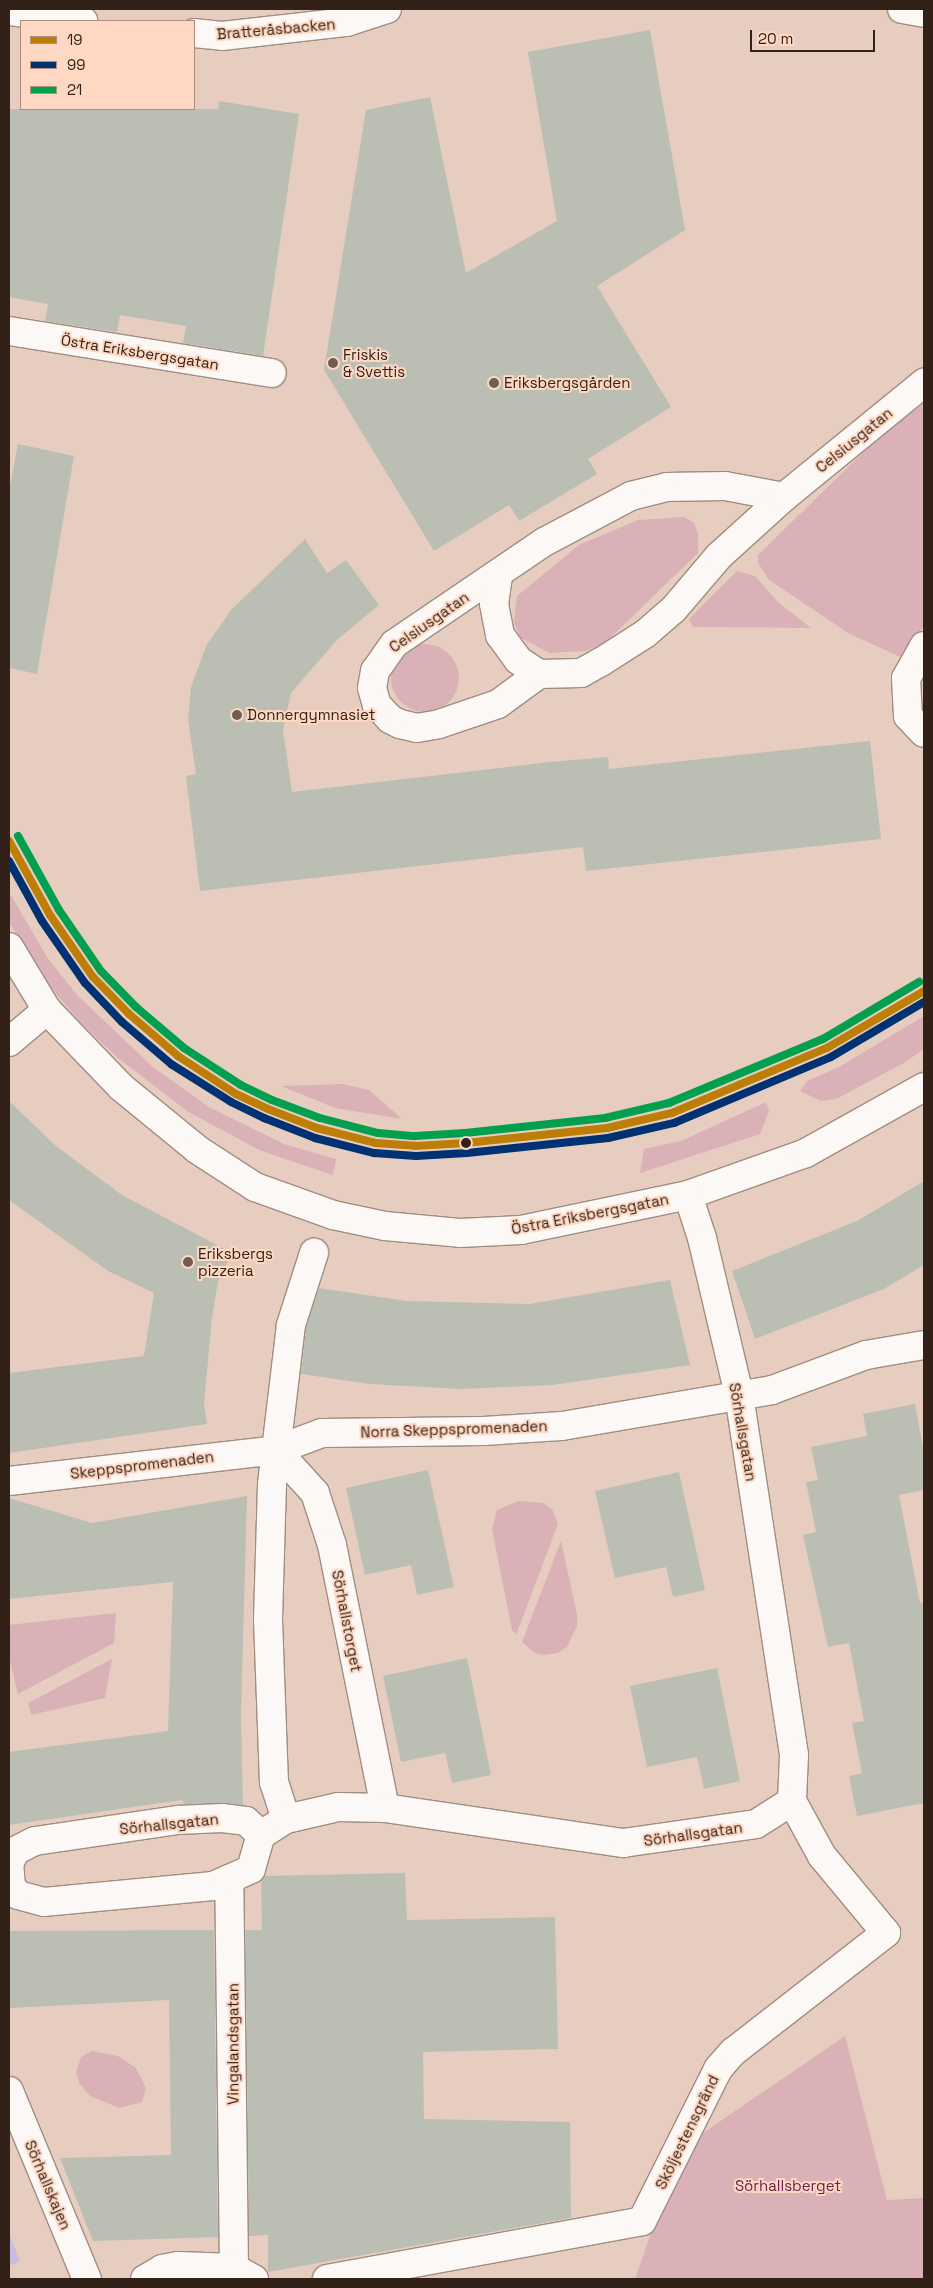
<!DOCTYPE html>
<html>
<head>
<meta charset="utf-8">
<style>
  body { margin:0 }
  #map { position:relative; width:933px; height:2288px; overflow:hidden; background:#e7cdbf; font-family:"Space Grotesk",sans-serif }
  div>[style] { position:absolute }
  [style*='--x'] { left:calc(var(--x)*1px); top:calc(var(--y)*1px); width:calc(var(--w)*1px); rotate:calc(var(--a)*1deg) }
  .green>* { inset:0; background:#dbb1b8 }
  .round { border-radius:50% }
  .water>* { inset:0; background:#c8bce2 }
  .building>* { inset:0; background:#bbbfb3 }
  .roads { filter:drop-shadow(1px 0 #a08d81) drop-shadow(-1px 0 #a08d81) drop-shadow(0 1px #a08d81) drop-shadow(0 -1px #a08d81) }
  .street>* { height:28px; margin:-14px; padding:0 14px; transform-origin:14px; border-radius:14px; background:#fbf8f5 }
  .bus-1>* { height:8px; margin:-4px; padding:0 4px; transform-origin:4px; border-radius:4px; background:#bc7e07 }
  .bus-2>* { height:8px; margin:-4px; padding:0 4px; transform-origin:4px; border-radius:4px; background:#003273 }
  .bus-3>* { height:8px; margin:-4px; padding:0 4px; transform-origin:4px; border-radius:4px; background:#029f4e }
  .dots>* { width:14px; height:14px; translate:-50% -50%; box-sizing:border-box; border:2px solid #fed8c3; border-radius:50% }
  span { translate:-50% -50%; white-space:nowrap; text-align:center; line-height:1.15; -webkit-text-stroke:4px #fed8c3; paint-order:stroke }
  .street-label { font-size:15px; color:#322117 }
  .poi-label { font-size:15px; color:#322117 }
  .left { translate:0 -50%; text-align:left }
  .park-label { font-size:15px; color:#6c204a }
  .frame { position:absolute; inset:0; border:10px solid #322117; pointer-events:none }
  .legend { position:absolute; left:20px; top:20px; width:175px; height:90px; box-sizing:border-box; background:#fed8c3; border:1px solid #ac8f7e; margin:0; padding:6px 9px; list-style:none; font-size:15px; color:#322117 }
  .legend li { display:flex; align-items:center; gap:10px; height:25px }
  .legend b { width:25px; border:1px solid #ac8f7e }
  .scale { position:absolute; left:750px; top:30px; width:125px; height:22px; box-sizing:border-box; border:2px solid #322117; border-top:0; padding-left:6px; font-size:15px; line-height:18px; white-space:nowrap; color:#322117; -webkit-text-stroke:4px #fed8c3; paint-order:stroke }
</style>
</head>
<body>
<div id="map">
  <div class="green">
    <div style="clip-path:polygon(924px 404px,924px 626px,900px 657px,848px 633px,769px 580px,758px 563px,758px 555px,884px 432px)"></div>
    <div style="clip-path:polygon(684px 517px,694px 523px,698px 534px,698px 553px,604px 644px,585px 651px,550px 653px,521px 638px,514px 623px,517px 596px,579px 545px,638px 520px)"></div>
    <div style="clip-path:polygon(737px 571px,755px 576px,778px 602px,811px 628px,693px 627px,689px 619px)"></div>
    <div class="round" style="left:391px;top:644px;width:68px;height:68px"></div>
    <div style="clip-path:polygon(9px 892px,47px 957px,77px 995px,153px 1067px,209px 1107px,284px 1144px,336px 1159px,333px 1175px,259px 1150px,187px 1111px,118px 1058px,80px 1022px,47px 983px,9px 922px)"></div>
    <div style="clip-path:polygon(924px 1016px,924px 1049px,904px 1063px,836px 1099px,821px 1101px,800px 1091px,807px 1081px,839px 1067px)"></div>
    <div style="clip-path:polygon(343px 1084px,369px 1090px,402px 1119px,335px 1108px,281px 1086px)"></div>
    <div style="clip-path:polygon(766px 1102px,769px 1111px,760px 1134px,640px 1173px,644px 1149px,681px 1141px)"></div>
    <div style="clip-path:polygon(519px 1501px,543px 1503px,552px 1509px,558px 1524px,516px 1635px,512px 1630px,492px 1529px,497px 1510px)"></div>
    <div style="clip-path:polygon(561px 1541px,577px 1614px,577px 1626px,567px 1647px,558px 1653px,544px 1655px,535px 1653px,522px 1642px)"></div>
    <div style="clip-path:polygon(116px 1613px,114px 1643px,18px 1694px,9px 1657px,9px 1625px)"></div>
    <div style="clip-path:polygon(112px 1659px,105px 1698px,31px 1715px,28px 1703px)"></div>
    <div style="clip-path:polygon(845px 2036px,887px 2200px,924px 2198px,924px 2279px,635px 2279px,681px 2148px)"></div>
    <div style="clip-path:polygon(92px 2051px,118px 2056px,136px 2068px,146px 2088px,142px 2102px,120px 2108px,90px 2096px,79px 2083px,76px 2072px,81px 2057px)"></div>
  </div>
  <div class="water">
    <div style="clip-path:polygon(9px 2233px,20px 2261px,9px 2266px)"></div>
  </div>
  <div class="building">
    <div style="clip-path:polygon(650px 30px,685px 230px,597px 286px,671px 407px,588px 459px,597px 474px,519px 521px,509px 505px,434px 551px,324px 370px,366px 110px,430px 97px,466px 273px,557px 221px,528px 52px)"></div>
    <div style="clip-path:polygon(219px 101px,299px 114px,263px 356px,183px 343px,186px 326px,120px 315px,117px 332px,45px 321px,48px 304px,9px 297px,9px 109px,218px 109px)"></div>
    <div style="clip-path:polygon(18px 444px,74px 456px,37px 674px,9px 668px,9px 491px)"></div>
    <div style="clip-path:polygon(305px 539px,327px 573px,346px 560px,379px 605px,337px 640px,291px 693px,283px 730px,292px 792px,550px 762px,608px 757px,609px 769px,870px 741px,881px 839px,586px 871px,583px 847px,200px 891px,186px 776px,196px 774px,188px 720px,191px 687px,206px 646px,231px 610px)"></div>
    <div style="clip-path:polygon(9px 1101px,56px 1146px,122px 1195px,232px 1253px,218px 1281px,212px 1318px,204px 1404px,207px 1424px,9px 1453px,9px 1373px,144px 1356px,154px 1293px,108px 1271px,9px 1200px)"></div>
    <div style="clip-path:polygon(924px 1181px,924px 1265px,884px 1289px,755px 1339px,732px 1271px,857px 1221px)"></div>
    <div style="clip-path:polygon(670px 1280px,690px 1365px,553px 1385px,461px 1389px,370px 1384px,301px 1374px,306px 1328px,319px 1288px,406px 1301px,529px 1304px)"></div>
    <div style="clip-path:polygon(915px 1404px,924px 1453px,924px 1490px,899px 1495px,920px 1603px,924px 1603px,924px 1803px,857px 1816px,849px 1776px,862px 1773px,852px 1723px,864px 1721px,849px 1643px,828px 1647px,803px 1535px,816px 1532px,806px 1482px,818px 1480px,811px 1447px,867px 1436px,863px 1414px)"></div>
    <div style="clip-path:polygon(428px 1470px,454px 1587px,417px 1595px,411px 1565px,365px 1575px,346px 1488px)"></div>
    <div style="clip-path:polygon(679px 1472px,705px 1590px,673px 1597px,666px 1567px,615px 1578px,595px 1491px)"></div>
    <div style="clip-path:polygon(247px 1496px,241px 1715px,243px 1805px,185px 1804px,182px 1800px,9px 1825px,9px 1752px,168px 1731px,173px 1582px,9px 1599px,9px 1498px,92px 1523px)"></div>
    <div style="clip-path:polygon(467px 1658px,491px 1775px,452px 1783px,445px 1753px,401px 1762px,383px 1676px)"></div>
    <div style="clip-path:polygon(717px 1668px,740px 1781px,704px 1789px,697px 1757px,647px 1767px,630px 1686px)"></div>
    <div style="clip-path:polygon(405px 1873px,407px 1920px,555px 1917px,558px 2049px,423px 2052px,424px 2119px,570px 2122px,571px 2218px,268px 2272px,268px 2235px,249px 2236px,245px 1930px,262px 1930px,261px 1880px,265px 1876px)"></div>
    <div style="clip-path:polygon(214px 1930px,218px 2237px,93px 2241px,60px 2158px,171px 2155px,169px 2000px,9px 2008px,9px 1931px)"></div>
  </div>
  <div class="roads">
    <div class="street">
      <div style="--x:902;--y:9;--w:22;--a:10"></div>
      <div style="--x:9;--y:11;--w:75;--a:7.7"></div>
      <div style="--x:194;--y:33;--w:28;--a:6"></div>
      <div style="--x:222;--y:36;--w:126;--a:-6.4"></div>
      <div style="--x:347;--y:22;--w:42;--a:-18"></div>
      <div style="--x:9;--y:331;--w:266;--a:9.1"></div>
      <div style="--x:784;--y:497;--w:60;--a:-169.4"></div>
      <div style="--x:725;--y:486;--w:58;--a:179"></div>
      <div style="--x:667;--y:487;--w:37;--a:166"></div>
      <div style="--x:631;--y:496;--w:98;--a:152.1"></div>
      <div style="--x:544;--y:542;--w:181;--a:145.8"></div>
      <div style="--x:394;--y:644;--w:33;--a:125"></div>
      <div style="--x:375;--y:671;--w:17;--a:100"></div>
      <div style="--x:372;--y:688;--w:18;--a:74"></div>
      <div style="--x:377;--y:705;--w:19;--a:47"></div>
      <div style="--x:390;--y:719;--w:11;--a:27"></div>
      <div style="--x:400;--y:724;--w:17;--a:13"></div>
      <div style="--x:417;--y:728;--w:22;--a:-10"></div>
      <div style="--x:439;--y:724;--w:62;--a:-18.7"></div>
      <div style="--x:498;--y:704;--w:51;--a:-36.2"></div>
      <div style="--x:539;--y:674;--w:42;--a:-1.4"></div>
      <div style="--x:581;--y:673;--w:23;--a:-29"></div>
      <div style="--x:601;--y:662;--w:52;--a:-32.5"></div>
      <div style="--x:645;--y:634;--w:37;--a:-41"></div>
      <div style="--x:673;--y:610;--w:71;--a:-49.6"></div>
      <div style="--x:719;--y:556;--w:88;--a:-42.2"></div>
      <div style="--x:784;--y:497;--w:181;--a:-39.2"></div>
      <div style="--x:498;--y:576;--w:28;--a:98"></div>
      <div style="--x:494;--y:604;--w:32;--a:79"></div>
      <div style="--x:500;--y:635;--w:31;--a:54"></div>
      <div style="--x:518;--y:660;--w:25;--a:34"></div>
      <div style="--x:924;--y:646;--w:37;--a:119"></div>
      <div style="--x:906;--y:678;--w:38;--a:87"></div>
      <div style="--x:908;--y:716;--w:23;--a:47"></div>
      <div style="--x:9;--y:947;--w:74;--a:58.9"></div>
      <div style="--x:47;--y:1010;--w:107;--a:46.1"></div>
      <div style="--x:121;--y:1087;--w:99;--a:39.3"></div>
      <div style="--x:198;--y:1150;--w:68;--a:33"></div>
      <div style="--x:255;--y:1187;--w:83;--a:19.7"></div>
      <div style="--x:333;--y:1215;--w:53;--a:11.9"></div>
      <div style="--x:385;--y:1226;--w:75;--a:5.3"></div>
      <div style="--x:460;--y:1233;--w:61;--a:-2.8"></div>
      <div style="--x:521;--y:1230;--w:171;--a:-11.8"></div>
      <div style="--x:688;--y:1195;--w:125;--a:-19.6"></div>
      <div style="--x:806;--y:1153;--w:135;--a:-29.2"></div>
      <div style="--x:9;--y:1042;--w:50;--a:-40.1"></div>
      <div style="--x:688;--y:1195;--w:45;--a:72"></div>
      <div style="--x:702;--y:1238;--w:161;--a:76.7"></div>
      <div style="--x:739;--y:1395;--w:364;--a:81.3"></div>
      <div style="--x:794;--y:1755;--w:46;--a:92.5"></div>
      <div style="--x:276;--y:1450;--w:58;--a:47.8"></div>
      <div style="--x:315;--y:1493;--w:55;--a:71.9"></div>
      <div style="--x:332;--y:1545;--w:268;--a:78.6"></div>
      <div style="--x:9;--y:1481;--w:269;--a:-6.6"></div>
      <div style="--x:276;--y:1450;--w:49;--a:-20.3"></div>
      <div style="--x:322;--y:1433;--w:162;--a:-0.7"></div>
      <div style="--x:484;--y:1431;--w:78;--a:-3.7"></div>
      <div style="--x:562;--y:1426;--w:213;--a:-9.7"></div>
      <div style="--x:772;--y:1390;--w:100;--a:-20.4"></div>
      <div style="--x:866;--y:1355;--w:59;--a:-9.8"></div>
      <div style="--x:286;--y:1819;--w:38;--a:-108"></div>
      <div style="--x:274;--y:1783;--w:164;--a:-92.1"></div>
      <div style="--x:268;--y:1619;--w:135;--a:-88.3"></div>
      <div style="--x:272;--y:1484;--w:160;--a:-83.2"></div>
      <div style="--x:291;--y:1325;--w:76;--a:-72.3"></div>
      <div style="--x:261;--y:1835;--w:30;--a:-33"></div>
      <div style="--x:286;--y:1819;--w:53;--a:-13"></div>
      <div style="--x:338;--y:1807;--w:47;--a:1.2"></div>
      <div style="--x:385;--y:1808;--w:241;--a:8.4"></div>
      <div style="--x:623;--y:1843;--w:134;--a:-8.1"></div>
      <div style="--x:756;--y:1824;--w:43;--a:-32.6"></div>
      <div style="--x:229;--y:1879;--w:17;--a:156"></div>
      <div style="--x:213;--y:1886;--w:170;--a:174.6"></div>
      <div style="--x:44;--y:1902;--w:27;--a:-165"></div>
      <div style="--x:18;--y:1895;--w:11;--a:-128"></div>
      <div style="--x:11;--y:1886;--w:22;--a:-95"></div>
      <div style="--x:9;--y:1864;--w:14;--a:-65"></div>
      <div style="--x:15;--y:1851;--w:22;--a:-27"></div>
      <div style="--x:35;--y:1841;--w:145;--a:-8.4"></div>
      <div style="--x:178;--y:1820;--w:44;--a:-2.6"></div>
      <div style="--x:222;--y:1818;--w:24;--a:7"></div>
      <div style="--x:246;--y:1821;--w:21;--a:43"></div>
      <div style="--x:9;--y:2091;--w:204;--a:67.5"></div>
      <div style="--x:234;--y:2268;--w:389;--a:-90.7"></div>
      <div style="--x:229;--y:1879;--w:24;--a:-24"></div>
      <div style="--x:251;--y:1869;--w:35;--a:-74"></div>
      <div style="--x:145;--y:2279;--w:20;--a:-30"></div>
      <div style="--x:162;--y:2269;--w:16;--a:-11"></div>
      <div style="--x:178;--y:2266;--w:56;--a:2"></div>
      <div style="--x:234;--y:2268;--w:23;--a:29"></div>
      <div style="--x:327;--y:2279;--w:320;--a:-10.4"></div>
      <div style="--x:642;--y:2221;--w:170;--a:-63.4"></div>
      <div style="--x:718;--y:2069;--w:23;--a:-49"></div>
      <div style="--x:733;--y:2052;--w:194;--a:-37.9"></div>
      <div style="--x:886;--y:1933;--w:100;--a:-129.7"></div>
      <div style="--x:822;--y:1856;--w:63;--a:-118.6"></div>
    </div>
  </div>
  <div class="bus-1">
    <div style="--x:9;--y:841;--w:85;--a:61"></div>
    <div style="--x:50;--y:915;--w:75;--a:55.3"></div>
    <div style="--x:93;--y:977;--w:52;--a:45.8"></div>
    <div style="--x:129;--y:1014;--w:65;--a:40.6"></div>
    <div style="--x:178;--y:1056;--w:69;--a:33.2"></div>
    <div style="--x:236;--y:1094;--w:35;--a:25"></div>
    <div style="--x:268;--y:1109;--w:53;--a:21.2"></div>
    <div style="--x:317;--y:1128;--w:61;--a:14.3"></div>
    <div style="--x:376;--y:1143;--w:39;--a:4"></div>
    <div style="--x:415;--y:1146;--w:51;--a:-3.4"></div>
    <div style="--x:466;--y:1143;--w:142;--a:-6.1"></div>
    <div style="--x:607;--y:1128;--w:67;--a:-13"></div>
    <div style="--x:672;--y:1113;--w:168;--a:-22.8"></div>
    <div style="--x:827;--y:1048;--w:113;--a:-30.4"></div>
  </div>
  <div class="bus-2">
    <div style="--x:9;--y:861;--w:68;--a:61.2"></div>
    <div style="--x:42;--y:921;--w:75;--a:55.3"></div>
    <div style="--x:85;--y:983;--w:54;--a:46.5"></div>
    <div style="--x:122;--y:1022;--w:65;--a:40.6"></div>
    <div style="--x:171;--y:1064;--w:71;--a:32.3"></div>
    <div style="--x:231;--y:1102;--w:37;--a:26"></div>
    <div style="--x:264;--y:1118;--w:55;--a:21.4"></div>
    <div style="--x:315;--y:1138;--w:61;--a:14.3"></div>
    <div style="--x:374;--y:1153;--w:42;--a:4.1"></div>
    <div style="--x:416;--y:1156;--w:51;--a:-3.4"></div>
    <div style="--x:467;--y:1153;--w:142;--a:-6.1"></div>
    <div style="--x:608;--y:1138;--w:68;--a:-12.8"></div>
    <div style="--x:674;--y:1123;--w:170;--a:-22.8"></div>
    <div style="--x:831;--y:1057;--w:108;--a:-30.6"></div>
  </div>
  <div class="bus-3">
    <div style="--x:18;--y:836;--w:85;--a:61"></div>
    <div style="--x:59;--y:910;--w:74;--a:55.5"></div>
    <div style="--x:101;--y:971;--w:50;--a:45.8"></div>
    <div style="--x:136;--y:1007;--w:63;--a:40.5"></div>
    <div style="--x:184;--y:1048;--w:68;--a:33"></div>
    <div style="--x:241;--y:1085;--w:34;--a:26"></div>
    <div style="--x:272;--y:1100;--w:51;--a:20.6"></div>
    <div style="--x:320;--y:1118;--w:60;--a:14.5"></div>
    <div style="--x:378;--y:1133;--w:37;--a:5"></div>
    <div style="--x:415;--y:1136;--w:50;--a:-3.4"></div>
    <div style="--x:465;--y:1133;--w:141;--a:-6.1"></div>
    <div style="--x:605;--y:1118;--w:66;--a:-13.2"></div>
    <div style="--x:669;--y:1103;--w:167;--a:-22.6"></div>
    <div style="--x:823;--y:1039;--w:112;--a:-30.7"></div>
  </div>
  <div class="dots">
    <div style="left:333px;top:363px;background:#715d52"></div>
    <div style="left:494px;top:383px;background:#715d52"></div>
    <div style="left:237px;top:715px;background:#715d52"></div>
    <div style="left:466px;top:1143px;background:#322117"></div>
    <div style="left:188px;top:1262px;background:#715d52"></div>
  </div>
  <div class="street-label">
    <span style="left:276px;top:29px;rotate:-5deg">Bratteråsbacken</span>
    <span style="left:140px;top:352px;rotate:9deg">Östra Eriksbergsgatan</span>
    <span style="left:854px;top:440px;rotate:-39deg">Celsiusgatan</span>
    <span style="left:429px;top:622px;rotate:-35deg">Celsiusgatan</span>
    <span style="left:590px;top:1214px;rotate:-11deg">Östra Eriksbergsgatan</span>
    <span style="left:454px;top:1429px;rotate:-2deg">Norra Skeppspromenaden</span>
    <span style="left:743px;top:1432px;rotate:80deg">Sörhallsgatan</span>
    <span style="left:142px;top:1465px;rotate:-7deg">Skeppspromenaden</span>
    <span style="left:347px;top:1621px;rotate:79deg">Sörhallstorget</span>
    <span style="left:169px;top:1824px;rotate:-6deg">Sörhallsgatan</span>
    <span style="left:693px;top:1834px;rotate:-8deg">Sörhallsgatan</span>
    <span style="left:233px;top:2044px;rotate:-90deg">Vingalandsgatan</span>
    <span style="left:687px;top:2132px;rotate:-64deg">Sköljestensgränd</span>
    <span style="left:48px;top:2185px;rotate:67deg">Sörhallskajen</span>
  </div>
  <div class="poi-label">
    <span class="left" style="left:343px;top:363px">Friskis<br>&amp; Svettis</span>
    <span class="left" style="left:504px;top:383px">Eriksbergsgården</span>
    <span class="left" style="left:247px;top:715px">Donnergymnasiet</span>
    <span class="left" style="left:198px;top:1262px">Eriksbergs<br>pizzeria</span>
  </div>
  <div class="park-label">
    <span style="left:788px;top:2186px">Sörhallsberget</span>
  </div>
  <div class="frame"></div>
  <ul class="legend">
  <li><b style="height:6px;background:#bc7e07"></b>19</li>
  <li><b style="height:6px;background:#003273"></b>99</li>
  <li><b style="height:6px;background:#029f4e"></b>21</li>
  </ul>
  <div class="scale">20 m</div>
</div>
</body>
</html>
